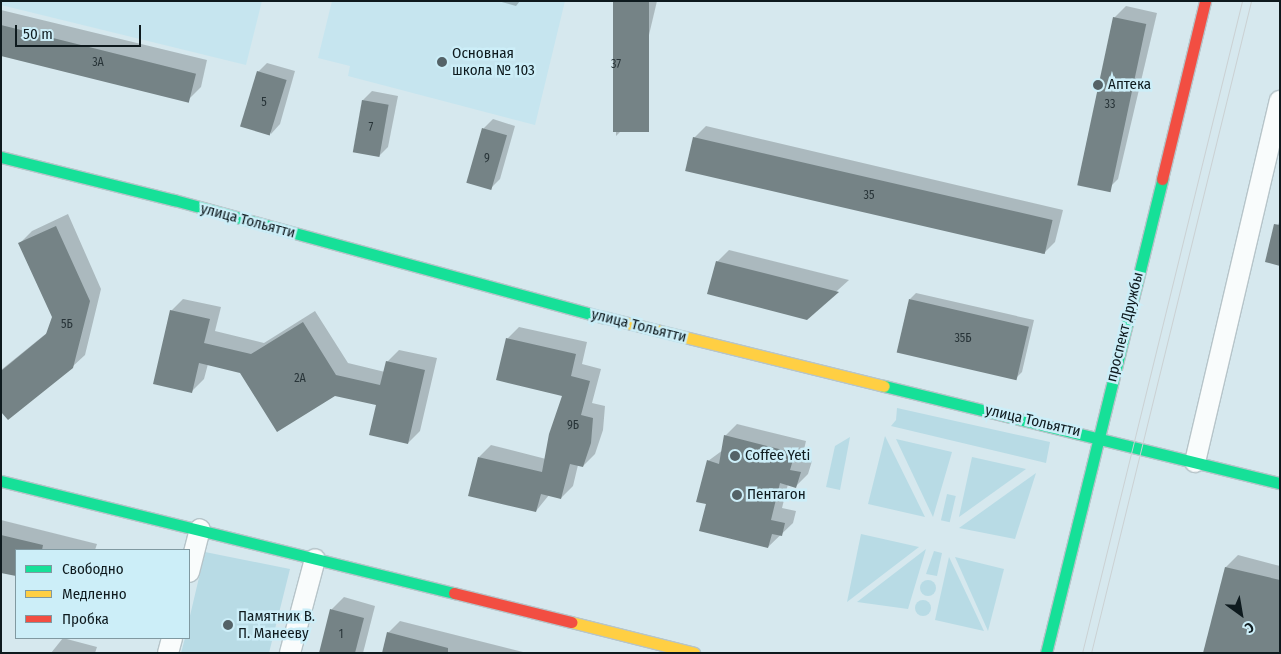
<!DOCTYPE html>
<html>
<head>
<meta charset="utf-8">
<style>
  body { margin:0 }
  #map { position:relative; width:1281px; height:654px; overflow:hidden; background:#d6e8ee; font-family:"Fira Sans Condensed",sans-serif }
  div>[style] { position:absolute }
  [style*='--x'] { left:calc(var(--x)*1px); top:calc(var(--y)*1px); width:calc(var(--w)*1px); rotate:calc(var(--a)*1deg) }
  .built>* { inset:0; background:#c6e5ef }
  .green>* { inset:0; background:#b8dbe5; transform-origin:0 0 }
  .round { border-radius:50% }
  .shadow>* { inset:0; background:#0003 }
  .building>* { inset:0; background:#758386; transform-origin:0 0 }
  .roads { filter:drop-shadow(1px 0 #b6c4c9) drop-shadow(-1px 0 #b6c4c9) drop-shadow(0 1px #b6c4c9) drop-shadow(0 -1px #b6c4c9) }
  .street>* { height:20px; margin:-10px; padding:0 10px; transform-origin:10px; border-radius:10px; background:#f9fcfc }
  .fast>* { height:11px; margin:-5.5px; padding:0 5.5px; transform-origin:5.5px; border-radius:5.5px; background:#16e098 }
  .slow>* { height:11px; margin:-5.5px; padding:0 5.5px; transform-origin:5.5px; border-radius:5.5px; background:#ffcf43 }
  .jam>* { height:11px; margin:-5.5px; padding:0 5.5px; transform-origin:5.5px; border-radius:5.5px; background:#f24e42 }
  .tram>* { height:1px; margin:-0.5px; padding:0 0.5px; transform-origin:0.5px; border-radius:0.5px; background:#cbd1d3 }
  .dots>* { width:14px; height:14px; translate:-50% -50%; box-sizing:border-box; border:2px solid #cceef8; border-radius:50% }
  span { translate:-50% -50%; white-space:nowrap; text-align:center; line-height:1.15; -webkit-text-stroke:5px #cceef8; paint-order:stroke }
  .number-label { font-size:12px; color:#283438 }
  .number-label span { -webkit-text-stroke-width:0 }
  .poi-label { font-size:15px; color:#0e1a1e }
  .left { translate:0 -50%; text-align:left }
  .street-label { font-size:15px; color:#0e1a1e }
  .frame { position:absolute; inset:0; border:2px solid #0e1a1e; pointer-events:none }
  .legend { position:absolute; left:15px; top:549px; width:175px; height:90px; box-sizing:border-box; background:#cceef8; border:1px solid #8099a1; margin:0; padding:6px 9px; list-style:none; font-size:15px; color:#0e1a1e }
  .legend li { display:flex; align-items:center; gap:10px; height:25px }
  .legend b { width:25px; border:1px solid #8099a1 }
  .north { position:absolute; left:1216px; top:589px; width:50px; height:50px; -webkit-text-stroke:4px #cceef8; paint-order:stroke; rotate:148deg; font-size:14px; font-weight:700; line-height:20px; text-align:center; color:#0e1a1e }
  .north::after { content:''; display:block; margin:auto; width:18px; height:22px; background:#0e1a1e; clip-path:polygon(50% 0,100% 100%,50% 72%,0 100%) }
  .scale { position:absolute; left:15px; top:25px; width:126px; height:22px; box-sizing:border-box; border:2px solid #0e1a1e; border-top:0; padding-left:6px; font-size:15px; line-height:18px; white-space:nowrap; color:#0e1a1e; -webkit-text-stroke:4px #cceef8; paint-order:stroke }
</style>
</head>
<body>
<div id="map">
  <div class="built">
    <div style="clip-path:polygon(1px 1px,262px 1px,246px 65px,1px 5px)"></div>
    <div style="clip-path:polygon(332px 1px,565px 1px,535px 125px,348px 76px,350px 66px,318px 58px)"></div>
  </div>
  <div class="green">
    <div style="clip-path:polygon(897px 408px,1050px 442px,1046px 463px,891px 426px,896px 420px)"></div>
    <div style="clip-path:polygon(885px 436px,925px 517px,868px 504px)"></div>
    <div style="clip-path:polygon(850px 437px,840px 490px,826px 487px,835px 446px)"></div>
    <div style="clip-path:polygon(896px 439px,952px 452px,933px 517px)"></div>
    <div style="clip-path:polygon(972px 457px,1026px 469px,959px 517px)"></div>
    <div style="clip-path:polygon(1036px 473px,1015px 539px,959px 528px)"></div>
    <div style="left:947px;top:494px;width:9px;height:27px;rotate:13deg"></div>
    <div style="clip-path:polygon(861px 534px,919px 547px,847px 602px)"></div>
    <div style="clip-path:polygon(926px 549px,908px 609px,857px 602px)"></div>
    <div style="clip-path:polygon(934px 551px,942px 553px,937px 576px,926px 574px)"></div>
    <div style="clip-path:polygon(205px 552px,290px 569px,269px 653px,181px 653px,185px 638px,189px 638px,189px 620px)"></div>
    <div style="clip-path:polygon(949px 557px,984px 631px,935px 620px)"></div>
    <div style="clip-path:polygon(955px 557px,1004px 569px,988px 631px)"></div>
    <div class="round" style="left:920px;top:580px;width:16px;height:16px"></div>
    <div class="round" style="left:915px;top:600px;width:16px;height:16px"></div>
  </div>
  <div class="shadow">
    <div style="clip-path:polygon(498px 1px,520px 1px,516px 6px)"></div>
    <div style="clip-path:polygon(615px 1px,657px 1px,628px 124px,616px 136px)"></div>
    <div style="clip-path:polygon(1126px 6px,1157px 13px,1118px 179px,1106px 191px,1114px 18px)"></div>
    <div style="clip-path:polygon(1px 10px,207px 60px,201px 87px,189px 99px,1px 54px)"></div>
    <div style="clip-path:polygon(267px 63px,295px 71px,280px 124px,271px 134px,258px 72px)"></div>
    <div style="clip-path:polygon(372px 91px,398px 96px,388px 147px,379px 156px,363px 100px)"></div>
    <div style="clip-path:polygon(493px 119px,515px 126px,500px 179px,491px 188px,468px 182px,484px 128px)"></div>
    <div style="clip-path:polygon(706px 126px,1063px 210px,1055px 242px,1043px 254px,694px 138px)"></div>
    <div style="clip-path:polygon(68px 214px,101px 289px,85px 355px,72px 367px,1px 410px,1px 370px,48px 332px,54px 316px,20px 243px,32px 231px)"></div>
    <div style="clip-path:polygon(1280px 219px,1280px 265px,1267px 261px)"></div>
    <div style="clip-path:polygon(729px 250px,849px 280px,807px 318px,717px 262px)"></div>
    <div style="clip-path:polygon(916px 293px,1034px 320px,1022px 372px,1016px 378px,910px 299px)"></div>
    <div style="clip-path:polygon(183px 299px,221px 307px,215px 331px,264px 343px,315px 311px,348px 363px,385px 372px,387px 362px,399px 350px,437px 358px,420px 431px,408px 443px,377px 404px,208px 364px,204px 379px,192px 391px,171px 311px)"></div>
    <div style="clip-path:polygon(519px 327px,587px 342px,582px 364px,601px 369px,592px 403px,605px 406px,603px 430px,595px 454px,583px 466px,578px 465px,573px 486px,561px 498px,549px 495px,536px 511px,479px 457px,491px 445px,546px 459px,563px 395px,507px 339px)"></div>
    <div style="clip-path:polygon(737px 424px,806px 441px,802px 458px,812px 461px,808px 474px,796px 486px,788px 484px,782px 508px,796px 511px,793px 523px,768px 547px,708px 461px,723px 450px,725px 436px)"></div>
    <div style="clip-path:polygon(1px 520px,97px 544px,95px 550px,16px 550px,16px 575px,1px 571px)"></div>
    <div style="clip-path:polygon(1238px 555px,1280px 566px,1280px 653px,1204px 653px,1226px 567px)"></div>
    <div style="clip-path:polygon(344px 597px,375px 606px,363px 653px,320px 653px,332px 609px)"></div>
    <div style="clip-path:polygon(400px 621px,527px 653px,383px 653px,388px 633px)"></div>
    <div style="clip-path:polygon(63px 638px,97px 647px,95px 653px,51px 653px)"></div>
  </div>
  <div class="building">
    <div style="left:613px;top:1px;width:36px;height:131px"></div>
    <div style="left:1113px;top:17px;width:34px;height:172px;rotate:12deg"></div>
    <div style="left:1px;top:25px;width:201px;height:30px;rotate:14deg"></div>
    <div style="left:257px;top:71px;width:31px;height:58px;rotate:17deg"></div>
    <div style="left:362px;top:100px;width:27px;height:53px;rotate:10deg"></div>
    <div style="left:482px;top:128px;width:26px;height:57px;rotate:16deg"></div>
    <div style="left:693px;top:137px;width:369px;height:35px;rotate:13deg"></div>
    <div style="clip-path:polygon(1274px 224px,1280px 225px,1280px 266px,1265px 262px)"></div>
    <div style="clip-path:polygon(56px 226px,90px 301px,73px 368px,8px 420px,1px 412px,1px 371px,46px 334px,52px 317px,18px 243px)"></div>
    <div style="clip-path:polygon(716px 261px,839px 292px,807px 320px,707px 294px)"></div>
    <div style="left:909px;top:299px;width:123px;height:55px;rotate:13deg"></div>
    <div style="clip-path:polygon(170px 310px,210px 319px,204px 343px,251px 354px,303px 322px,336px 375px,380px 385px,386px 361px,425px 370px,408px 444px,369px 435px,376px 405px,335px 396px,277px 432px,240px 373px,199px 363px,192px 393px,153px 384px)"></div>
    <div style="clip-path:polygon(506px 338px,576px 354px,571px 376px,590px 381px,581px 415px,593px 418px,591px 443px,583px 467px,570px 464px,561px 499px,541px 494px,536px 512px,468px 496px,478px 457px,542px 472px,549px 434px,562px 396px,496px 380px)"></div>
    <div style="clip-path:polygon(724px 435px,795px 453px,790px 470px,801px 472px,796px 488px,780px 483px,771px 520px,785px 523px,782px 536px,772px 534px,768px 548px,699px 531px,706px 504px,696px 502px,707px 460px,719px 464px)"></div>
    <div style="clip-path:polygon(1px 535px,43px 545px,42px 550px,16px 550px,16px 576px,1px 573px)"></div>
    <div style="clip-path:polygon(1225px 567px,1280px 580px,1280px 653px,1203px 653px)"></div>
    <div style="clip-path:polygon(330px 609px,364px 618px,355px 653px,319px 653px)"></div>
    <div style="clip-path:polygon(387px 632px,448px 648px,448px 653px,382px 653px)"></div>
  </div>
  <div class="roads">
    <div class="street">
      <div style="--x:1195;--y:462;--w:371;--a:-76.8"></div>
      <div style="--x:189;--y:572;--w:44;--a:-75.7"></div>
      <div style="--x:168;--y:653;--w:16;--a:-75"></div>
      <div style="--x:290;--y:653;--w:97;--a:-75.1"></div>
    </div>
    <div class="fast">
      <div style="--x:1;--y:157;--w:178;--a:14"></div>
      <div style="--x:174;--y:200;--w:445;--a:15.3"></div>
      <div style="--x:884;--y:386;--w:408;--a:13.8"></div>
      <div style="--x:1;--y:481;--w:467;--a:13.9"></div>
      <div style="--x:1046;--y:653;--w:488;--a:-76.2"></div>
    </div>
    <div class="slow">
      <div style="--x:603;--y:317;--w:289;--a:13.8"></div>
      <div style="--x:571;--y:622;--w:127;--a:14.1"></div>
    </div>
    <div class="jam">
      <div style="--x:1162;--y:179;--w:183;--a:-76.4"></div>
      <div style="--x:454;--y:593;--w:121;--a:13.9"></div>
    </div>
  </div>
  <div class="tram">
    <div style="--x:1082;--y:653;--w:671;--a:-76.21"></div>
    <div style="--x:1091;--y:653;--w:671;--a:-76.21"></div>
  </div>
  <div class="dots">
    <div style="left:442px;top:62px;background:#546267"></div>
    <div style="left:1098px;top:85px;background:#546267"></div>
    <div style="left:735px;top:456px;background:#546267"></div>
    <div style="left:737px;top:495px;background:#546267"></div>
    <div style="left:228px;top:625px;background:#546267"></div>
  </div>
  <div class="number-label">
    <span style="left:98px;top:63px">3А</span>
    <span style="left:616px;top:65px">37</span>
    <span style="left:264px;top:103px">5</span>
    <span style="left:1110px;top:105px">33</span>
    <span style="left:371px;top:128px">7</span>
    <span style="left:487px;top:159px">9</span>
    <span style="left:869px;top:196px">35</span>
    <span style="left:67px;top:325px">5Б</span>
    <span style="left:963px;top:339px">35Б</span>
    <span style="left:300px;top:379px">2А</span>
    <span style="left:573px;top:426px">9Б</span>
    <span style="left:341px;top:635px">1</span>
  </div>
  <div class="poi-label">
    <span class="left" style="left:452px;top:62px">Основная<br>школа № 103</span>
    <span class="left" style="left:1108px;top:85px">Аптека</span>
    <span class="left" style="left:745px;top:456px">Coffee Yeti</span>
    <span class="left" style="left:747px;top:495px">Пентагон</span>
    <span class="left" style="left:238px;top:625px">Памятник В.<br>П. Манееву</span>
  </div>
  <div class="street-label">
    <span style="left:248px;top:221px;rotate:15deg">улица Тольятти</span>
    <span style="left:639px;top:326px;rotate:14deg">улица Тольятти</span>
    <span style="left:1125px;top:327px;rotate:-76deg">проспект Дружбы</span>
    <span style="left:1033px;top:421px;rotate:13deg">улица Тольятти</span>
  </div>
  <div class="frame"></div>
  <ul class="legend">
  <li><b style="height:6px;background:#16e098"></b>Свободно</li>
  <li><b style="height:6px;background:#ffcf43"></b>Медленно</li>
  <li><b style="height:6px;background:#f24e42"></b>Пробка</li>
  </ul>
  <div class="north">С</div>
  <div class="scale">50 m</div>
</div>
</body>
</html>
